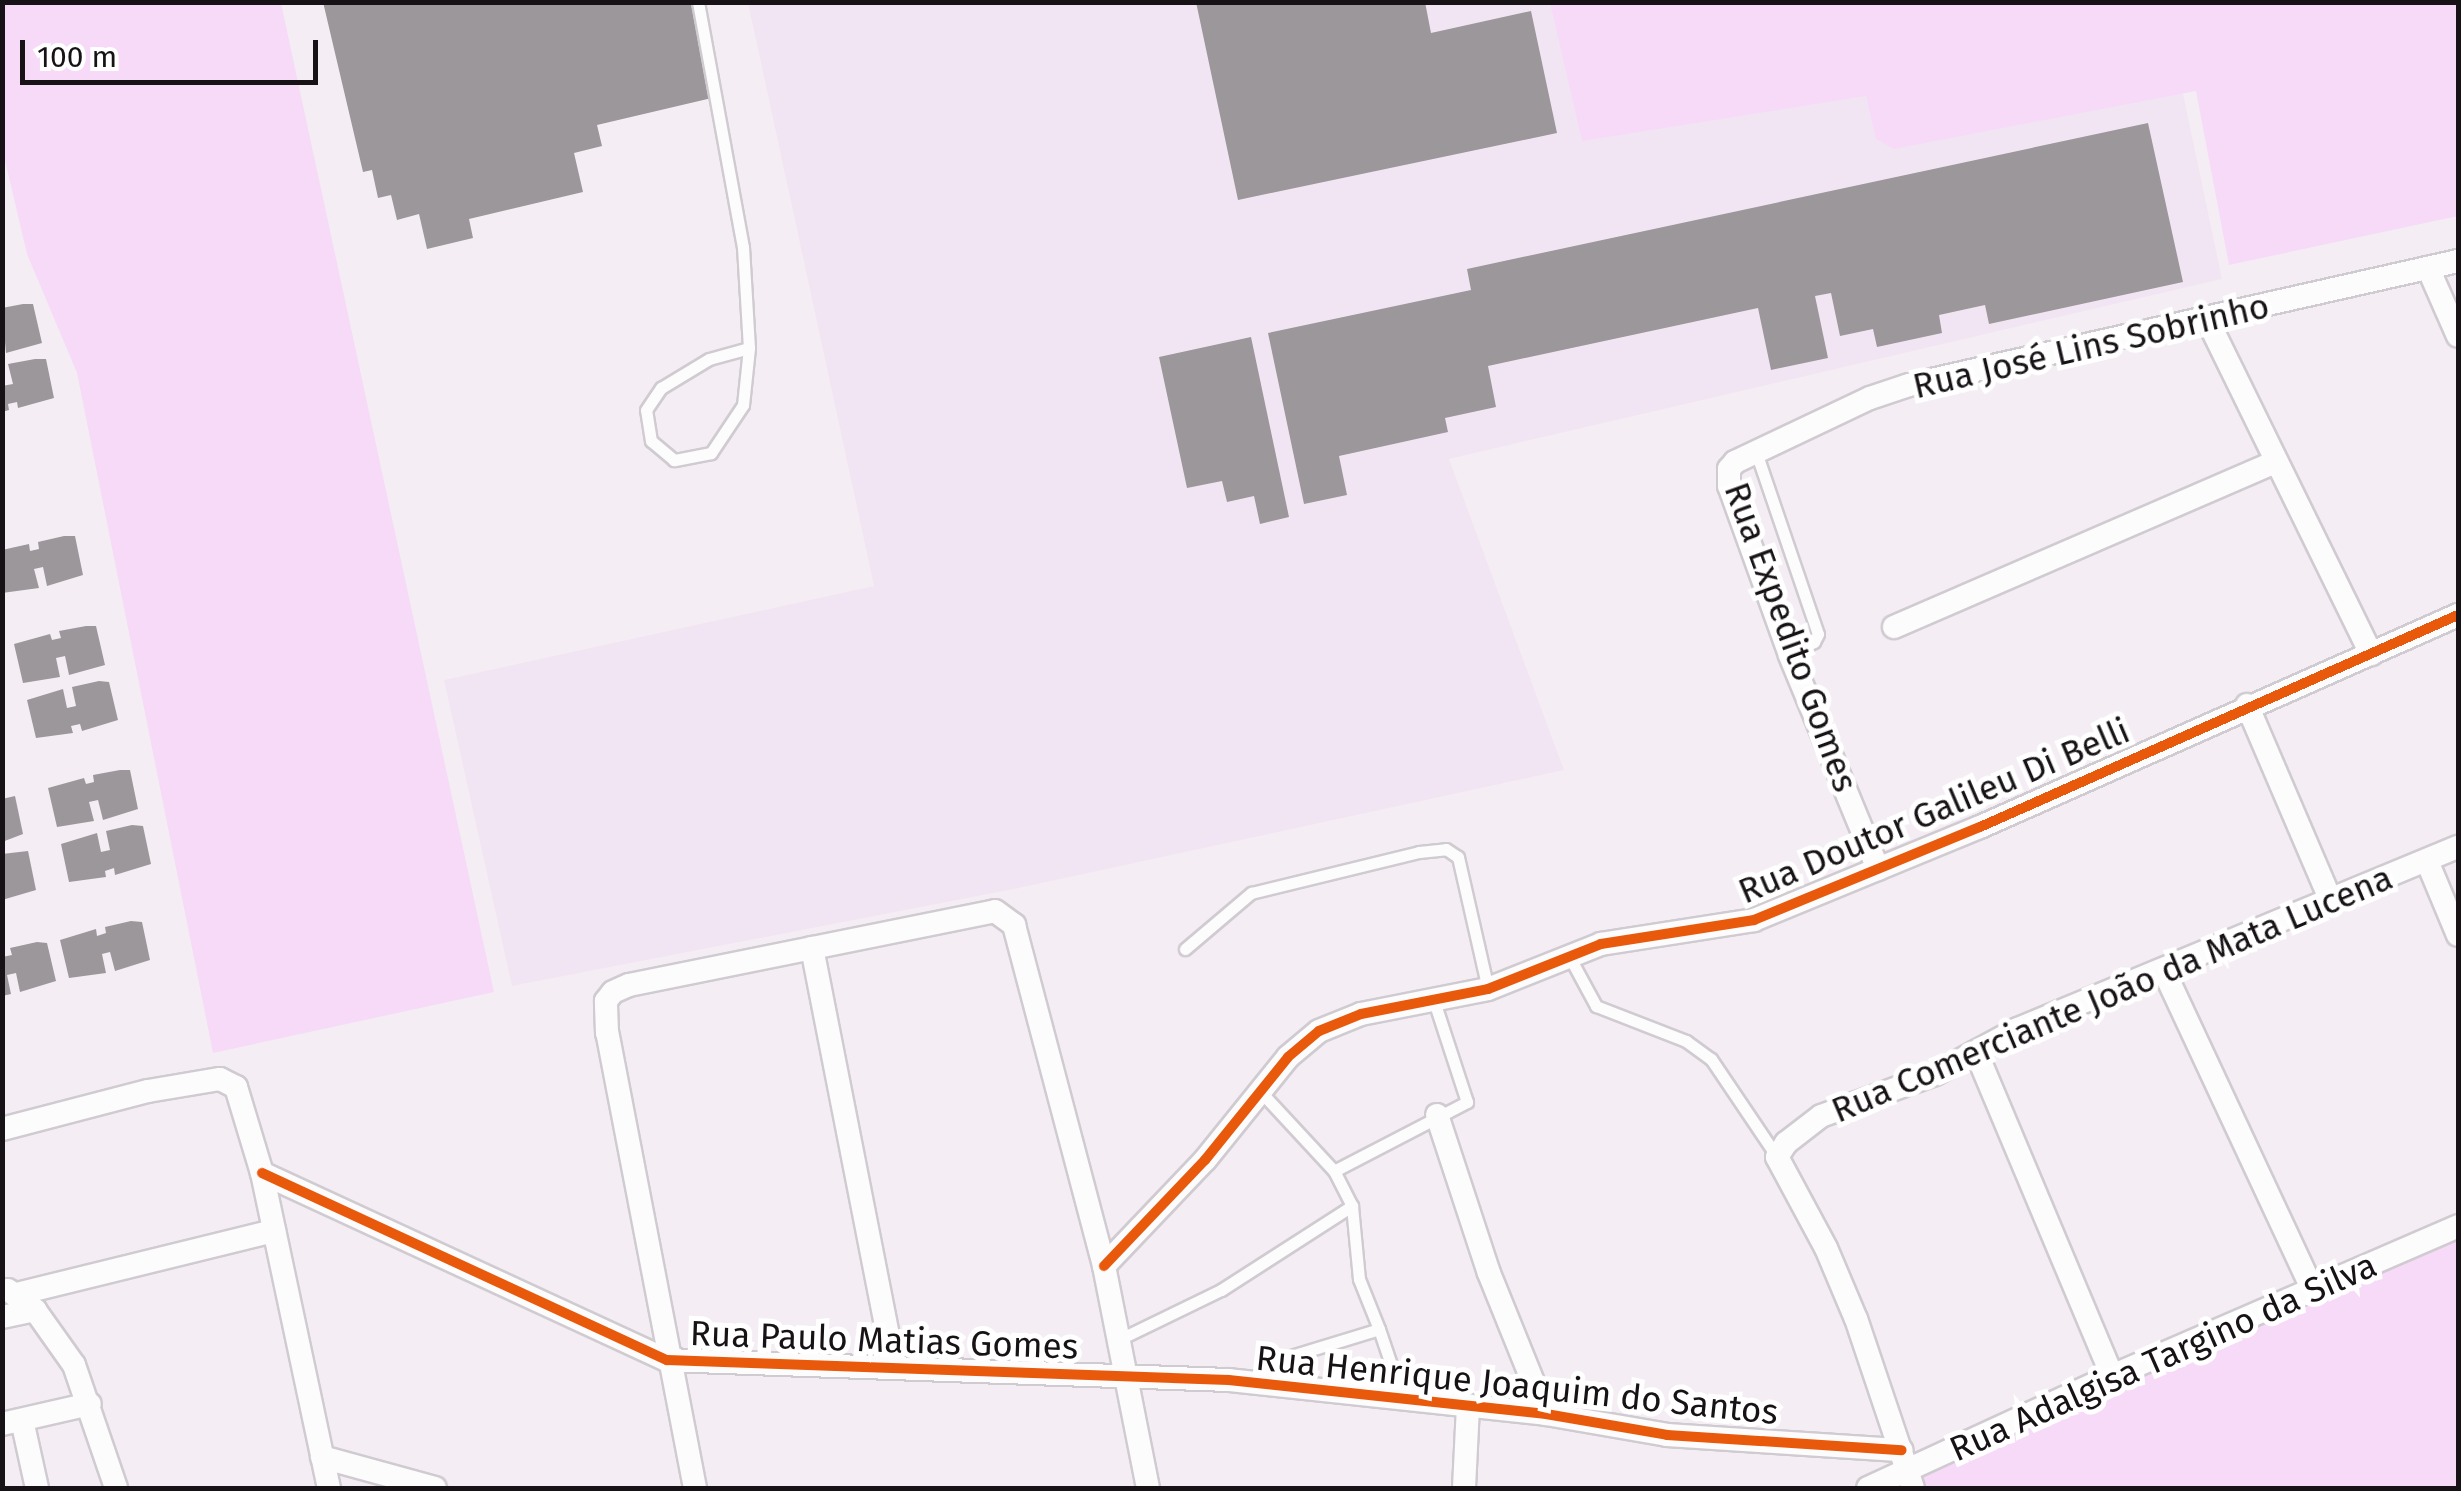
<!DOCTYPE html>
<html>
<head>
<meta charset="utf-8">
<style>
  body { margin:0 }
  #map { position:relative; width:2461px; height:1491px; overflow:hidden; background:#f4eef4; font-family:"Fira Sans",sans-serif }
  div>[style] { position:absolute }
  [style*='--x'] { left:calc(var(--x)*1px); top:calc(var(--y)*1px); width:calc(var(--w)*1px); rotate:calc(var(--a)*1deg) }
  .built>* { inset:0; background:#f2e5f3 }
  .green>* { inset:0; background:#f6daf8 }
  .building>* { inset:0; background:#9b979b }
  .roads { filter:drop-shadow(2px 0 #d0cbd0) drop-shadow(-2px 0 #d0cbd0) drop-shadow(0 2px #d0cbd0) drop-shadow(0 -2px #d0cbd0) }
  .lane>* { height:11px; margin:-5.5px; padding:0 5.5px; transform-origin:5.5px; border-radius:5.5px; background:#fdfcfd }
  .street>* { height:22px; margin:-11px; padding:0 11px; transform-origin:11px; border-radius:11px; background:#fdfcfd }
  .cycleway>* { height:10px; margin:-5px; padding:0 5px; transform-origin:5px; border-radius:5px; background:#e8590c }
  span { translate:-50% -50%; white-space:nowrap; text-align:center; line-height:1.15; -webkit-text-stroke:10px #fff; paint-order:stroke }
  .street-label { font-size:35px; color:#161216 }
  .frame { position:absolute; inset:0; border:5px solid #161216; pointer-events:none }
  .scale { position:absolute; left:20px; top:40px; width:298px; height:45px; box-sizing:border-box; border:5px solid #161216; border-top:0; padding-left:12px; font-size:30px; line-height:35px; white-space:nowrap; color:#161216; -webkit-text-stroke:8px #fff; paint-order:stroke }
</style>
</head>
<body>
<div id="map">
  <div class="built">
    <div style="clip-path:polygon(748px 3px,2164px 3px,2222px 279px,1449px 459px,1564px 770px,1019px 888px,512px 986px,444px 680px,874px 586px)"></div>
  </div>
  <div class="green">
    <div style="clip-path:polygon(2px 3px,281px 3px,494px 992px,213px 1053px,77px 373px,27px 254px,3px 152px)"></div>
    <div style="clip-path:polygon(1550px 3px,2458px 3px,2458px 216px,2229px 265px,2196px 91px,1894px 149px,1876px 139px,1866px 96px,1582px 141px)"></div>
    <div style="clip-path:polygon(2458px 1230px,2458px 1488px,1923px 1488px,1917px 1469px)"></div>
  </div>
  <div class="building">
    <div style="clip-path:polygon(323px 2px,693px 2px,716px 97px,597px 125px,602px 146px,574px 153px,583px 192px,469px 219px,473px 238px,427px 249px,419px 214px,397px 220px,391px 195px,378px 198px,372px 170px,363px 172px)"></div>
    <div style="clip-path:polygon(1196px 2px,1425px 2px,1431px 33px,1531px 11px,1557px 133px,1238px 200px)"></div>
    <div style="clip-path:polygon(2148px 123px,2183px 282px,1989px 324px,1985px 305px,1939px 315px,1942px 333px,1877px 347px,1873px 329px,1840px 336px,1831px 293px,1815px 296px,1828px 358px,1771px 370px,1758px 308px,1488px 366px,1496px 407px,1445px 418px,1448px 432px,1339px 456px,1347px 495px,1304px 504px,1268px 333px,1471px 290px,1467px 269px)"></div>
    <div style="clip-path:polygon(23px 304px,33px 304px,42px 343px,6px 353px,2px 308px)"></div>
    <div style="clip-path:polygon(1251px 337px,1289px 517px,1260px 524px,1254px 496px,1227px 502px,1222px 481px,1187px 488px,1159px 357px)"></div>
    <div style="clip-path:polygon(35px 359px,46px 359px,54px 398px,18px 408px,17px 402px,8px 404px,9px 410px,2px 412px,2px 386px,13px 384px,8px 364px)"></div>
    <div style="clip-path:polygon(64px 536px,75px 536px,83px 575px,47px 586px,43px 567px,34px 569px,39px 588px,2px 593px,2px 550px,29px 544px,30px 551px,39px 549px,38px 542px)"></div>
    <div style="clip-path:polygon(86px 626px,96px 626px,105px 665px,69px 675px,65px 656px,56px 658px,60px 677px,23px 683px,14px 644px,50px 634px,52px 640px,61px 638px,59px 631px)"></div>
    <div style="clip-path:polygon(99px 681px,109px 682px,118px 720px,82px 731px,80px 724px,71px 726px,73px 733px,36px 738px,27px 700px,63px 689px,67px 708px,76px 706px,72px 687px)"></div>
    <div style="clip-path:polygon(120px 770px,130px 770px,138px 809px,103px 820px,98px 800px,89px 802px,94px 821px,57px 827px,48px 788px,84px 778px,86px 784px,94px 782px,93px 775px)"></div>
    <div style="clip-path:polygon(15px 796px,23px 834px,2px 842px,2px 799px)"></div>
    <div style="clip-path:polygon(132px 825px,143px 826px,151px 864px,115px 875px,114px 868px,105px 871px,106px 877px,69px 882px,61px 844px,97px 833px,101px 852px,110px 850px,106px 831px)"></div>
    <div style="clip-path:polygon(28px 851px,36px 890px,2px 900px,2px 854px)"></div>
    <div style="clip-path:polygon(131px 921px,142px 922px,150px 960px,115px 971px,110px 952px,102px 954px,106px 973px,69px 978px,60px 940px,96px 929px,97px 936px,106px 933px,105px 927px)"></div>
    <div style="clip-path:polygon(37px 942px,47px 943px,56px 981px,20px 992px,16px 973px,7px 975px,11px 994px,2px 996px,2px 957px,12px 955px,10px 948px)"></div>
  </div>
  <div class="roads">
    <div class="lane">
      <div style="--x:698;--y:2;--w:249;--a:79.6"></div>
      <div style="--x:743;--y:247;--w:101;--a:86.6"></div>
      <div style="--x:749;--y:348;--w:57;--a:96"></div>
      <div style="--x:743;--y:405;--w:58;--a:123.7"></div>
      <div style="--x:711;--y:453;--w:38;--a:169"></div>
      <div style="--x:674;--y:460;--w:30;--a:-140"></div>
      <div style="--x:651;--y:441;--w:31;--a:-99"></div>
      <div style="--x:646;--y:410;--w:27;--a:-56"></div>
      <div style="--x:661;--y:388;--w:56;--a:-31.1"></div>
      <div style="--x:709;--y:359;--w:41;--a:-15.4"></div>
      <div style="--x:1756;--y:452;--w:192;--a:71.2"></div>
      <div style="--x:1818;--y:634;--w:9;--a:117"></div>
      <div style="--x:1814;--y:642;--w:27;--a:152"></div>
      <div style="--x:1185;--y:949;--w:87;--a:-40.3"></div>
      <div style="--x:1251;--y:893;--w:173;--a:-13.7"></div>
      <div style="--x:1419;--y:852;--w:27;--a:-6"></div>
      <div style="--x:1446;--y:849;--w:14;--a:34"></div>
      <div style="--x:1458;--y:857;--w:135;--a:77.2"></div>
      <div style="--x:1569;--y:956;--w:57;--a:61.6"></div>
      <div style="--x:1596;--y:1006;--w:97;--a:21.3"></div>
      <div style="--x:1686;--y:1041;--w:31;--a:36"></div>
      <div style="--x:1711;--y:1059;--w:118;--a:56"></div>
      <div style="--x:1260;--y:1091;--w:109;--a:47.2"></div>
      <div style="--x:1379;--y:1329;--w:54;--a:-111.8"></div>
      <div style="--x:1359;--y:1279;--w:73;--a:-95.5"></div>
      <div style="--x:1352;--y:1206;--w:39;--a:-117"></div>
      <div style="--x:1334;--y:1171;--w:150;--a:-27.4"></div>
      <div style="--x:1467;--y:1102;--w:106;--a:-108.1"></div>
      <div style="--x:1120;--y:1339;--w:112;--a:-25.9"></div>
      <div style="--x:1221;--y:1290;--w:156;--a:-32.7"></div>
      <div style="--x:1281;--y:1387;--w:28;--a:-90"></div>
      <div style="--x:1281;--y:1359;--w:102;--a:-17"></div>
      <div style="--x:1379;--y:1329;--w:72;--a:71.3"></div>
    </div>
    <div class="street">
      <div style="--x:2428;--y:268;--w:74;--a:66.2"></div>
      <div style="--x:2208;--y:321;--w:371;--a:63.9"></div>
      <div style="--x:1894;--y:627;--w:416;--a:-23.4"></div>
      <div style="--x:2247;--y:705;--w:213;--a:66.8"></div>
      <div style="--x:2427;--y:861;--w:80;--a:67.3"></div>
      <div style="--x:1878;--y:869;--w:231;--a:-112.4"></div>
      <div style="--x:1790;--y:655;--w:180;--a:-109.8"></div>
      <div style="--x:1729;--y:486;--w:17;--a:-90"></div>
      <div style="--x:1729;--y:469;--w:9;--a:-49"></div>
      <div style="--x:1735;--y:462;--w:149;--a:-25.4"></div>
      <div style="--x:1870;--y:398;--w:41;--a:-18.4"></div>
      <div style="--x:1909;--y:385;--w:563;--a:-12.73"></div>
      <div style="--x:812;--y:948;--w:425;--a:78.9"></div>
      <div style="--x:2164;--y:971;--w:353;--a:65"></div>
      <div style="--x:1976;--y:1052;--w:351;--a:67.2"></div>
      <div style="--x:1437;--y:1115;--w:166;--a:71.8"></div>
      <div style="--x:1489;--y:1273;--w:152;--a:68"></div>
      <div style="--x:2;--y:1129;--w:151;--a:-14.6"></div>
      <div style="--x:148;--y:1091;--w:73;--a:-9.5"></div>
      <div style="--x:220;--y:1079;--w:18;--a:27"></div>
      <div style="--x:236;--y:1087;--w:90;--a:73.2"></div>
      <div style="--x:262;--y:1173;--w:322;--a:78"></div>
      <div style="--x:262;--y:1173;--w:446;--a:24.8"></div>
      <div style="--x:667;--y:1360;--w:562;--a:2.04"></div>
      <div style="--x:1229;--y:1380;--w:319;--a:6.1"></div>
      <div style="--x:1546;--y:1414;--w:123;--a:9.8"></div>
      <div style="--x:1667;--y:1435;--w:235;--a:3.7"></div>
      <div style="--x:1104;--y:1266;--w:146;--a:-46.4"></div>
      <div style="--x:1205;--y:1160;--w:132;--a:-51.1"></div>
      <div style="--x:1288;--y:1057;--w:40;--a:-40"></div>
      <div style="--x:1319;--y:1031;--w:45;--a:-22"></div>
      <div style="--x:1361;--y:1014;--w:129;--a:-11.1"></div>
      <div style="--x:1488;--y:989;--w:122;--a:-21.7"></div>
      <div style="--x:1601;--y:944;--w:155;--a:-8.9"></div>
      <div style="--x:1754;--y:920;--w:244;--a:-22.4"></div>
      <div style="--x:1980;--y:827;--w:523;--a:-23.92"></div>
      <div style="--x:8;--y:1290;--w:34;--a:37"></div>
      <div style="--x:35;--y:1310;--w:67;--a:54.7"></div>
      <div style="--x:74;--y:1365;--w:130;--a:71.1"></div>
      <div style="--x:17;--y:1294;--w:265;--a:-13.8"></div>
      <div style="--x:2;--y:1317;--w:34;--a:-12"></div>
      <div style="--x:22;--y:1420;--w:70;--a:77.6"></div>
      <div style="--x:2;--y:1424;--w:90;--a:-12.8"></div>
      <div style="--x:322;--y:1457;--w:117;--a:15.3"></div>
      <div style="--x:695;--y:1488;--w:463;--a:-100.9"></div>
      <div style="--x:607;--y:1033;--w:32;--a:-92"></div>
      <div style="--x:606;--y:1001;--w:11;--a:-52"></div>
      <div style="--x:613;--y:992;--w:17;--a:-24"></div>
      <div style="--x:629;--y:985;--w:373;--a:-11.4"></div>
      <div style="--x:995;--y:911;--w:24;--a:36"></div>
      <div style="--x:1014;--y:925;--w:353;--a:75.2"></div>
      <div style="--x:1104;--y:1266;--w:226;--a:78.8"></div>
      <div style="--x:1464;--y:1488;--w:83;--a:-87.2"></div>
      <div style="--x:1868;--y:1488;--w:268;--a:-24.7"></div>
      <div style="--x:2112;--y:1376;--w:377;--a:-23.4"></div>
      <div style="--x:1913;--y:1488;--w:178;--a:-108.6"></div>
      <div style="--x:1856;--y:1319;--w:77;--a:-112.9"></div>
      <div style="--x:1826;--y:1248;--w:103;--a:-118.3"></div>
      <div style="--x:1777;--y:1157;--w:17;--a:-57"></div>
      <div style="--x:1786;--y:1143;--w:44;--a:-37.6"></div>
      <div style="--x:1821;--y:1116;--w:121;--a:-20.2"></div>
      <div style="--x:1935;--y:1074;--w:94;--a:-28.5"></div>
      <div style="--x:2018;--y:1029;--w:476;--a:-22.5"></div>
    </div>
  </div>
  <div class="cycleway">
    <div style="--x:262;--y:1173;--w:446;--a:24.8"></div>
    <div style="--x:667;--y:1360;--w:562;--a:2.04"></div>
    <div style="--x:1229;--y:1380;--w:319;--a:6.1"></div>
    <div style="--x:1546;--y:1414;--w:123;--a:9.8"></div>
    <div style="--x:1667;--y:1435;--w:235;--a:3.7"></div>
    <div style="--x:1104;--y:1266;--w:146;--a:-46.4"></div>
    <div style="--x:1205;--y:1160;--w:132;--a:-51.1"></div>
    <div style="--x:1288;--y:1057;--w:40;--a:-40"></div>
    <div style="--x:1319;--y:1031;--w:45;--a:-22"></div>
    <div style="--x:1361;--y:1014;--w:129;--a:-11.1"></div>
    <div style="--x:1488;--y:989;--w:122;--a:-21.7"></div>
    <div style="--x:1601;--y:944;--w:155;--a:-8.9"></div>
    <div style="--x:1754;--y:920;--w:244;--a:-22.4"></div>
    <div style="--x:1980;--y:827;--w:523;--a:-23.92"></div>
  </div>
  <div class="street-label">
    <span style="left:2091px;top:346px;rotate:-13deg">Rua José Lins Sobrinho</span>
    <span style="left:1791px;top:637px;rotate:70deg">Rua Expedito Gomes</span>
    <span style="left:1934px;top:811px;rotate:-23deg">Rua Doutor Galileu Di Belli</span>
    <span style="left:2112px;top:994px;rotate:-23deg">Rua Comerciante João da Mata Lucena</span>
    <span style="left:884px;top:1340px;rotate:2deg">Rua Paulo Matias Gomes</span>
    <span style="left:2163px;top:1357px;rotate:-24deg">Rua Adalgisa Targino da Silva</span>
    <span style="left:1517px;top:1385px;rotate:6deg">Rua Henrique Joaquim do Santos</span>
  </div>
  <div class="frame"></div>
  <div class="scale">100 m</div>
</div>
</body>
</html>
